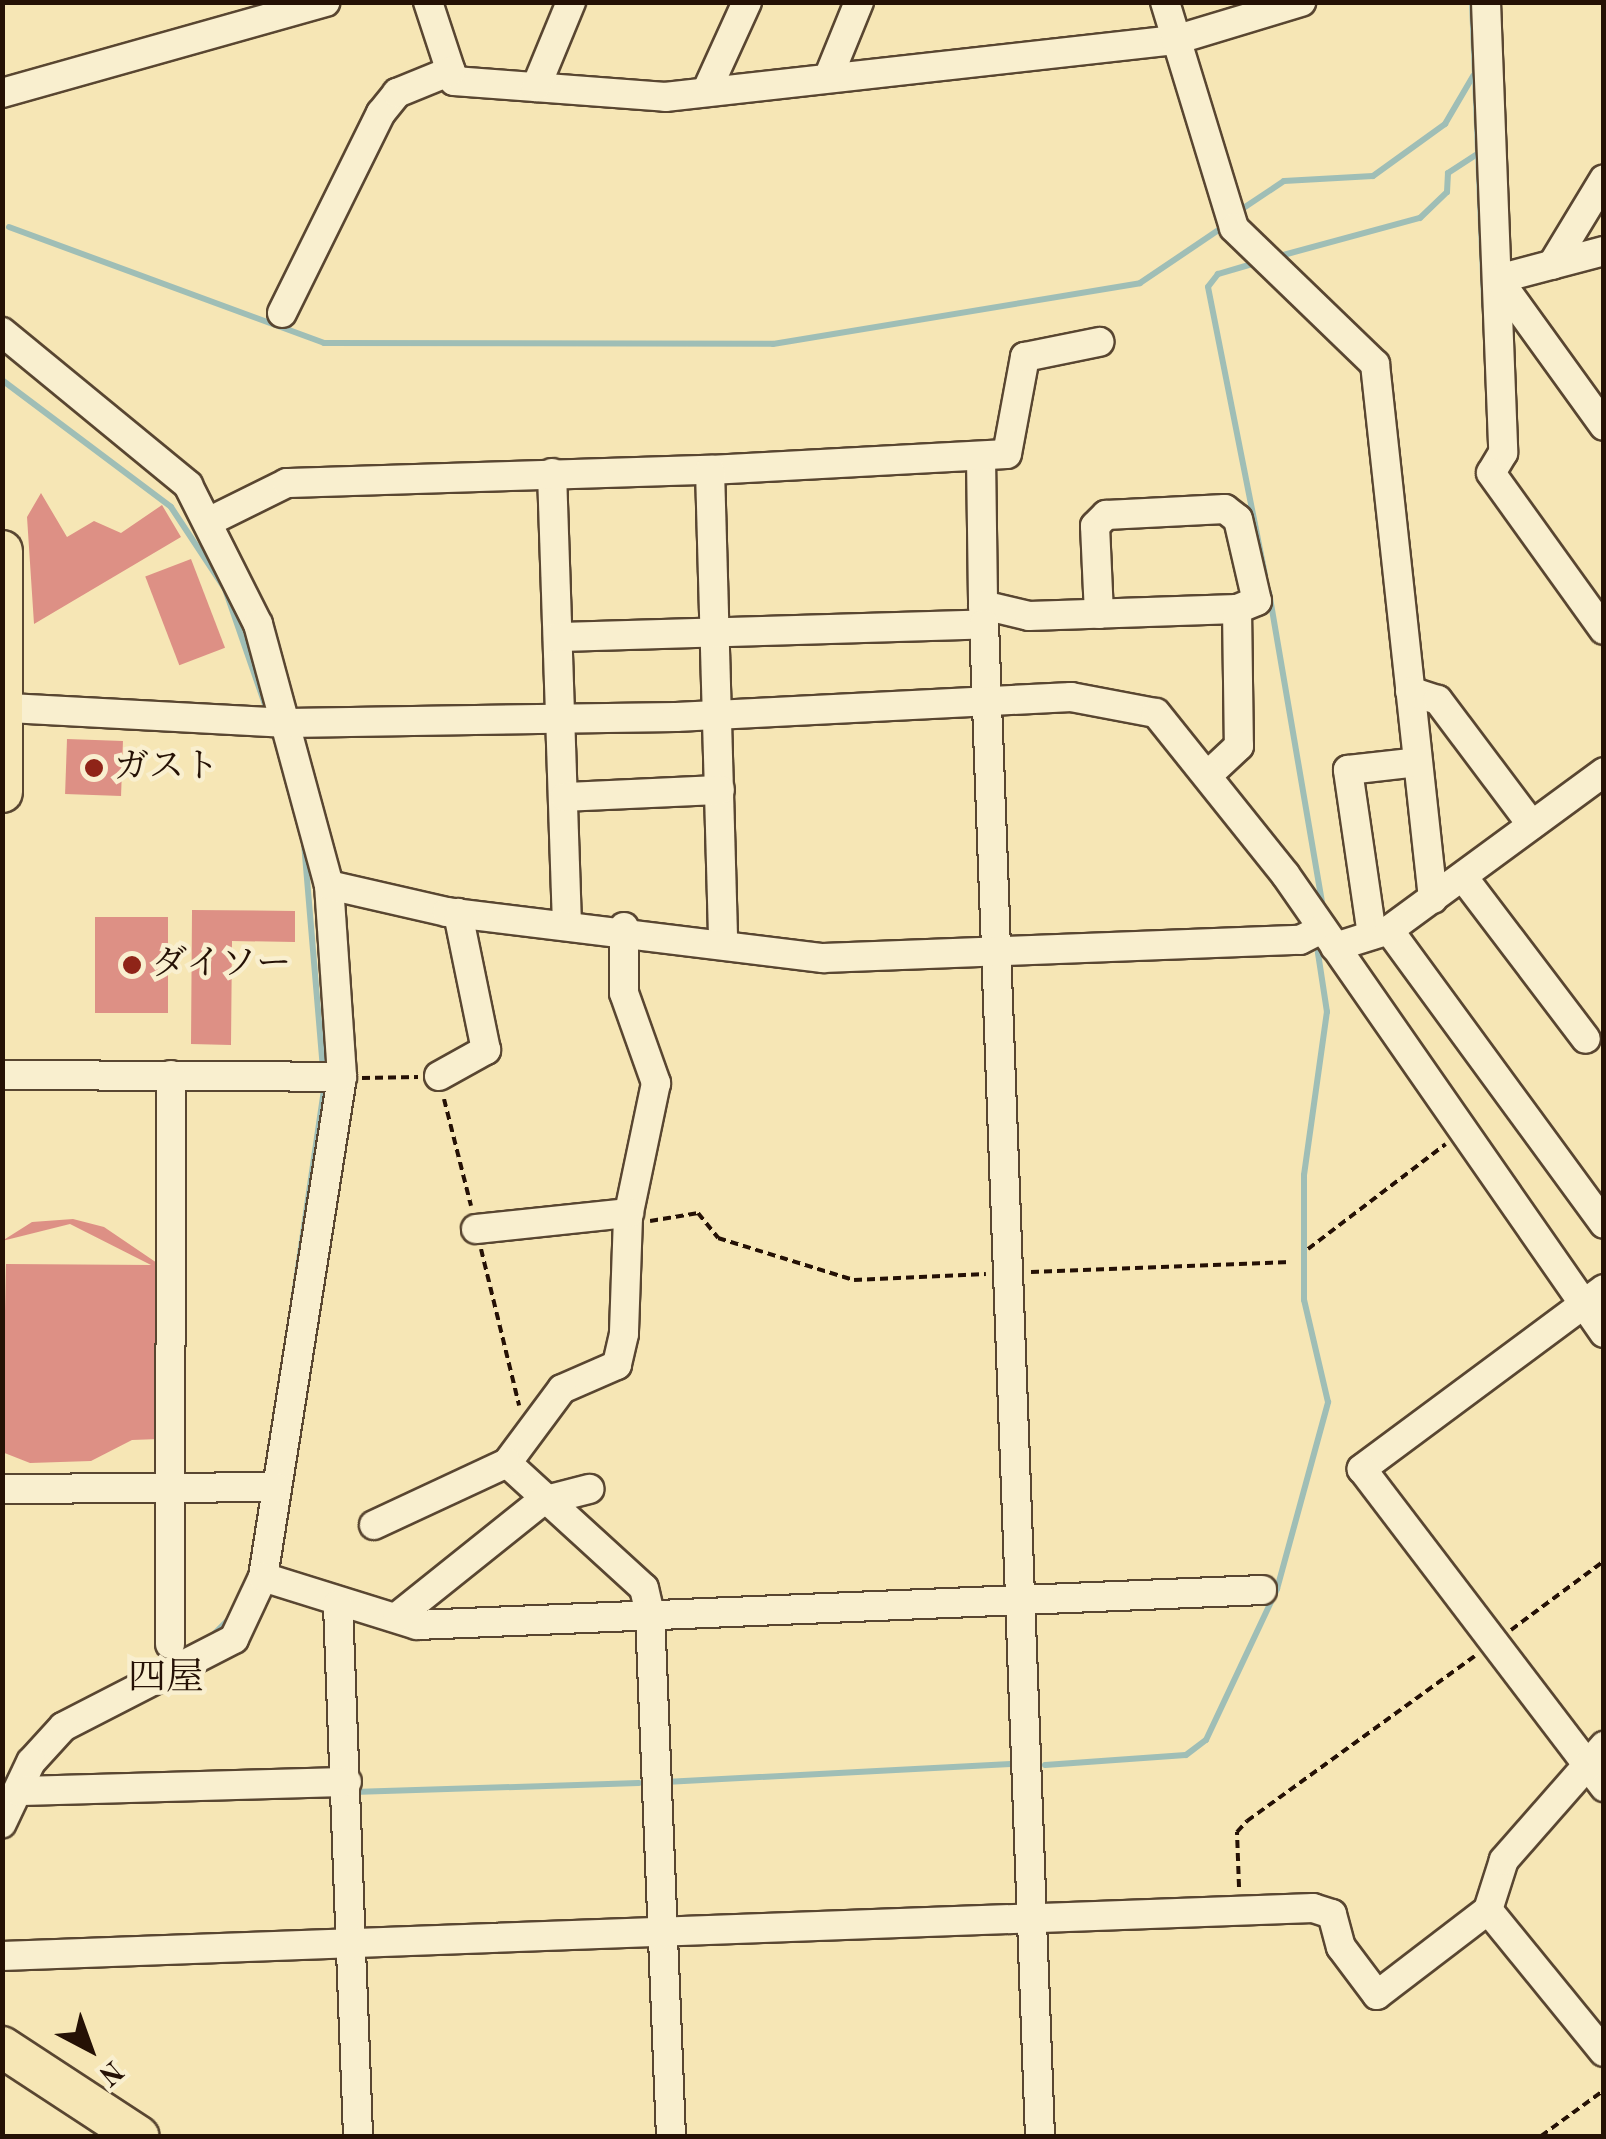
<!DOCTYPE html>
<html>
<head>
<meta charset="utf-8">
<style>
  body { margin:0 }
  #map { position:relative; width:1606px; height:2139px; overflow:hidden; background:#f6e6b5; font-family:"Old Standard TT","Noto Serif JP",serif }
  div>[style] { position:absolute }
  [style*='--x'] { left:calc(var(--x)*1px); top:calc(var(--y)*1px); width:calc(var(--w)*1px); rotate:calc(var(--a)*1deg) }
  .stream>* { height:6px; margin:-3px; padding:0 3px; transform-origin:3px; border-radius:3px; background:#9fbeb6 }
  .building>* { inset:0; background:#dd9085; transform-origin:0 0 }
  .path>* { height:4px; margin-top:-2px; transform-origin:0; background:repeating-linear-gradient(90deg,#251105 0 8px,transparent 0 13px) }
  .roads { filter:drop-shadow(2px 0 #594631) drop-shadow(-2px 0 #594631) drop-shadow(0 2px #594631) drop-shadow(0 -2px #594631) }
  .minor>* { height:28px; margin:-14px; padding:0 14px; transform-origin:14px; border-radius:14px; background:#f9efcf }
  .highway>* { height:40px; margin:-20px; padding:0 20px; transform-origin:20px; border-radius:20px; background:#f6e6b5 }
  .dots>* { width:28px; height:28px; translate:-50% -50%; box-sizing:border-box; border:5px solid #f9efcf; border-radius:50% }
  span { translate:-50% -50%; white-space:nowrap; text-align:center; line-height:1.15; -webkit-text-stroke:9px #f9efcf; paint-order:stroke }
  .poi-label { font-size:35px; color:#251105 }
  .left { translate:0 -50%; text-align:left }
  .neighbourhood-label { font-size:38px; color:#251105 }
  .frame { position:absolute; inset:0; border:5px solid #251105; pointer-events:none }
  .north { position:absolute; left:40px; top:1999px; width:100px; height:100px; -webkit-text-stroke:8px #f9efcf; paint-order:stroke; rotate:139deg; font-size:28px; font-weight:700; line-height:40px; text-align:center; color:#251105 }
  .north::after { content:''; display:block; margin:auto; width:35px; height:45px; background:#251105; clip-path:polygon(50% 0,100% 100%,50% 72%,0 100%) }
</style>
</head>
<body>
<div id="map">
  <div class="stream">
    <div style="--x:1472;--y:2;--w:304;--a:87.7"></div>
    <div style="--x:1239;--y:211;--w:54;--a:-33.7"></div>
    <div style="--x:1284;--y:181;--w:89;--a:-3.2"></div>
    <div style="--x:1373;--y:176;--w:89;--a:-35.8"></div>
    <div style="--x:1445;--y:124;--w:56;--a:-59.7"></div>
    <div style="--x:9;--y:227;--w:336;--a:20.2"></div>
    <div style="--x:324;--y:343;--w:449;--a:0.1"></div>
    <div style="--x:773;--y:344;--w:372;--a:-9.4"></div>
    <div style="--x:1140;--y:283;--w:100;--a:-34"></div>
    <div style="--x:1276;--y:257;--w:149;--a:-15.2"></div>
    <div style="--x:1420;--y:218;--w:37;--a:-44"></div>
    <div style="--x:1447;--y:192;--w:19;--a:-87"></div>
    <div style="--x:1448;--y:173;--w:33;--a:-33"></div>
    <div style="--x:1259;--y:262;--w:43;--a:163.7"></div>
    <div style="--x:1218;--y:274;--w:16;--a:128"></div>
    <div style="--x:1208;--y:287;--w:294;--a:78.8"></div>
    <div style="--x:2;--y:380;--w:211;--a:36.9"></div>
    <div style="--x:171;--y:507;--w:98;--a:56.6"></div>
    <div style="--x:225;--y:589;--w:134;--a:70.9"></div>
    <div style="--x:1269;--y:592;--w:314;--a:80.3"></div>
    <div style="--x:304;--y:843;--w:228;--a:85.2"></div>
    <div style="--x:293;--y:1302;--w:222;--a:-81.7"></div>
    <div style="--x:212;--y:1636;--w:27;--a:-45"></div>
    <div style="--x:1045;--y:1765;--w:141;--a:-4.1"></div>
    <div style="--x:1186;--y:1755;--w:25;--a:-37"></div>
    <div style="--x:1206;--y:1740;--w:167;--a:-64.8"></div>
    <div style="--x:1277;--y:1589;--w:194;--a:-74.7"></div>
    <div style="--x:1328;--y:1402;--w:105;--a:-103.2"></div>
    <div style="--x:1304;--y:1300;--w:125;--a:-90"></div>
    <div style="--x:1304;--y:1175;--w:165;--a:-82"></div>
    <div style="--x:1327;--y:1012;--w:60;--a:-98.7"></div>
    <div style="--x:665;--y:1782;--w:346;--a:-3"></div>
    <div style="--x:353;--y:1792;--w:286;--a:-1.8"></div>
  </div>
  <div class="building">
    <div style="clip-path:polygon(41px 493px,67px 537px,94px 521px,121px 533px,162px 505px,181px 537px,34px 624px,27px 517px)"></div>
    <div style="left:191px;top:559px;width:95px;height:49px;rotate:69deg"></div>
    <div style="left:67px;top:739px;width:56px;height:55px;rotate:2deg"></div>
    <div style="clip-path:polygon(192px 910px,295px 911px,295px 942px,232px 941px,231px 1045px,191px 1044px)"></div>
    <div style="left:168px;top:917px;width:96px;height:73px;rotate:90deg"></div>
    <div style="clip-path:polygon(73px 1219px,104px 1227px,160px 1265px,159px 1439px,132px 1440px,91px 1461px,30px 1463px,2px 1452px,6px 1264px,151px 1265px,70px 1224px,2px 1241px,32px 1222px)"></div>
  </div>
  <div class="path">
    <div style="--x:362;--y:1078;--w:56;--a:-1"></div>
    <div style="--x:444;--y:1099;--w:110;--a:75.8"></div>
    <div style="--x:650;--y:1221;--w:49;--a:-9.5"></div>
    <div style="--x:698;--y:1213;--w:32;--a:51"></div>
    <div style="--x:718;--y:1238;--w:142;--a:17.2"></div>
    <div style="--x:854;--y:1280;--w:132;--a:-2.6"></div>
    <div style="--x:481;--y:1249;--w:161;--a:76.3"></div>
    <div style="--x:1308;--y:1249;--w:173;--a:-37.3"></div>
    <div style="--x:1031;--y:1272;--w:260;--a:-2.2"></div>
    <div style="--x:1511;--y:1630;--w:116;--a:-36.6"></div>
    <div style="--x:1239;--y:1887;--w:55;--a:-92.1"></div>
    <div style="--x:1237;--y:1832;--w:15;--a:-48"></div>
    <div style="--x:1247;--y:1821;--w:281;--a:-35.9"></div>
    <div style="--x:1541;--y:2136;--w:78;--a:-36.1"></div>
  </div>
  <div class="roads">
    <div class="minor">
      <div style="--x:428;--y:2;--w:83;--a:71.8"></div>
      <div style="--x:454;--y:81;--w:212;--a:4.3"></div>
      <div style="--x:665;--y:97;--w:513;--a:-6.38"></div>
      <div style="--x:1175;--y:40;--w:132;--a:-16.8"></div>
      <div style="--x:1165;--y:2;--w:236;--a:73"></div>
      <div style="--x:1234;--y:228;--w:196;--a:44"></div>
      <div style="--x:1375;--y:364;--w:538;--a:83.81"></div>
      <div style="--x:1486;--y:2;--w:451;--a:87.8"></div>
      <div style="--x:1503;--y:453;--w:23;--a:121"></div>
      <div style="--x:1491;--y:473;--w:193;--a:54.3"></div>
      <div style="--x:828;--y:78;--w:82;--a:-67.8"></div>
      <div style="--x:536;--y:87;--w:92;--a:-67.6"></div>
      <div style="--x:706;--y:92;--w:99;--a:-65.5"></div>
      <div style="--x:2;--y:93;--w:336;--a:-15.7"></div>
      <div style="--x:1552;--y:265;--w:100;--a:-58.8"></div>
      <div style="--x:1498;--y:279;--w:181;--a:54.2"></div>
      <div style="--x:1498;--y:279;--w:110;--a:-14.8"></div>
      <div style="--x:282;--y:313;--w:223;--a:-63.7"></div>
      <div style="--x:381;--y:113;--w:26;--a:-51"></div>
      <div style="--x:397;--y:93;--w:58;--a:-22.2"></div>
      <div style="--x:2;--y:332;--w:241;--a:39.4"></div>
      <div style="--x:188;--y:485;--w:156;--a:63.3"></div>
      <div style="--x:258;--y:624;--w:270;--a:74.8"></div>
      <div style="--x:329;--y:885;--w:192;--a:86.1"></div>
      <div style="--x:342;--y:1077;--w:506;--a:98.98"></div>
      <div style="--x:263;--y:1577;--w:68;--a:115.1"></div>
      <div style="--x:234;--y:1639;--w:192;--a:152.8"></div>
      <div style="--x:63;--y:1727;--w:47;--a:132.4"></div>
      <div style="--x:31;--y:1762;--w:68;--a:115.4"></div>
      <div style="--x:981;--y:457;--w:148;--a:89.2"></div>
      <div style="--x:710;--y:470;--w:297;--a:-3.1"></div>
      <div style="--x:1007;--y:454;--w:99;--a:-79.5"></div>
      <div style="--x:1025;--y:357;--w:76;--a:-11.5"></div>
      <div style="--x:552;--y:473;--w:450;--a:88.1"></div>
      <div style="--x:208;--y:522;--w:88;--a:-26.3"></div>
      <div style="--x:287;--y:483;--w:423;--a:-1.8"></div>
      <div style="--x:710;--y:470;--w:472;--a:88.4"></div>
      <div style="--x:1099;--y:614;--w:88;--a:-92.6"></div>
      <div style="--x:1095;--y:526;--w:16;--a:-45"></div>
      <div style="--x:1106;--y:515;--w:119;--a:-2.9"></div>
      <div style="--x:1225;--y:509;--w:16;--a:38"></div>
      <div style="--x:1238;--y:519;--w:84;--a:77"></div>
      <div style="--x:1257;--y:601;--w:22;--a:158"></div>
      <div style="--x:984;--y:624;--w:19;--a:-93"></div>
      <div style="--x:983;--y:605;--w:47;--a:13.4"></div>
      <div style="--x:1029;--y:616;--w:208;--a:-1.9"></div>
      <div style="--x:1237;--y:609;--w:137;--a:89.2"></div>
      <div style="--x:1239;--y:746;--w:38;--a:137"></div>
      <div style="--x:558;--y:637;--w:426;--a:-1.7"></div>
      <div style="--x:984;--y:624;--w:1513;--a:87.88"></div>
      <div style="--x:1410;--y:691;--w:29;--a:18"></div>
      <div style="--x:1438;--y:700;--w:156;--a:53.1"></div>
      <div style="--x:9;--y:708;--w:279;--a:3.1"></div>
      <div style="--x:288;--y:723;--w:388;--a:-0.9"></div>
      <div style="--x:676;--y:717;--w:396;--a:-2.9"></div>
      <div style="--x:1071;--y:697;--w:86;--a:10.7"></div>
      <div style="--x:1156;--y:713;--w:206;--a:51.3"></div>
      <div style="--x:1285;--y:874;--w:559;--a:55.2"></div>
      <div style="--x:565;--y:797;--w:155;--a:-2.6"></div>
      <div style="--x:1463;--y:877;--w:203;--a:52.8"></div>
      <div style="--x:329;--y:885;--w:121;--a:12.9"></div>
      <div style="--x:447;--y:912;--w:379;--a:7"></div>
      <div style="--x:823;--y:958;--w:477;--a:-2.2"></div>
      <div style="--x:1300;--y:940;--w:25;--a:-27"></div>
      <div style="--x:624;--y:927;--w:66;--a:90"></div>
      <div style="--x:624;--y:993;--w:96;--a:70.4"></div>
      <div style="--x:656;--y:1083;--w:137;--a:101.8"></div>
      <div style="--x:628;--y:1217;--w:117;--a:92"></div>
      <div style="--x:624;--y:1334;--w:32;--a:103"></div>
      <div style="--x:617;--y:1365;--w:60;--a:156.4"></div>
      <div style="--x:562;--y:1389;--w:92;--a:126.6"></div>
      <div style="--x:507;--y:1463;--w:185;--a:42.4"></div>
      <div style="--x:644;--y:1588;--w:27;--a:77"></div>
      <div style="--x:650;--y:1614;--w:522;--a:87.7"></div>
      <div style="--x:1389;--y:930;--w:364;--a:53.8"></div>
      <div style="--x:1372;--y:935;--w:167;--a:-98.3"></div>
      <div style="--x:1348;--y:770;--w:70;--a:-6.5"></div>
      <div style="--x:1335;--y:947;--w:57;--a:-17.5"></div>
      <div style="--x:1389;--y:930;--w:267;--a:-36.3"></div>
      <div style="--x:2;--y:1075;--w:340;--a:0.3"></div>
      <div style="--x:439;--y:1076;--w:54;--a:-29"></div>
      <div style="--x:486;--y:1050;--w:140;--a:-101.6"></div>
      <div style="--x:476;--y:1229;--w:154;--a:-6"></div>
      <div style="--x:1604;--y:1289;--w:302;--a:143.4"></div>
      <div style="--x:1362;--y:1469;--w:400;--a:52.7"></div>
      <div style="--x:2;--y:1489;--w:274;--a:-0.4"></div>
      <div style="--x:374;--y:1525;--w:147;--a:-25"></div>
      <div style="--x:263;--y:1577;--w:161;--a:17.3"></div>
      <div style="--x:417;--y:1625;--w:846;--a:-2.37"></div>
      <div style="--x:338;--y:1605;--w:531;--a:87.84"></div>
      <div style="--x:397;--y:1617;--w:186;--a:-38.7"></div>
      <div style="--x:542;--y:1501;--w:49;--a:-14.3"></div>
      <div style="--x:170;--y:1644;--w:569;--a:-89.9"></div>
      <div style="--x:18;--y:1791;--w:329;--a:-1.6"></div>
      <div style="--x:1488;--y:1910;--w:183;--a:50.8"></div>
      <div style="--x:2;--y:1956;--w:1312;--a:-2.1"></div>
      <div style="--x:1313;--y:1908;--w:20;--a:18"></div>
      <div style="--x:1332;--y:1914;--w:34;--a:75"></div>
      <div style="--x:1341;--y:1947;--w:60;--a:53.1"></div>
      <div style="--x:1377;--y:1995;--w:140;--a:-37.4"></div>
      <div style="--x:1488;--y:1910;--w:52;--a:-72.3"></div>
      <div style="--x:1504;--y:1860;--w:152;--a:-48.7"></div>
    </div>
    <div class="highway">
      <div style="--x:2;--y:551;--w:241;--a:90"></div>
      <div style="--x:2;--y:2047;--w:163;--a:33.2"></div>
    </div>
  </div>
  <div class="dots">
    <div style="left:94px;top:768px;background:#8f2418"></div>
    <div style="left:132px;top:965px;background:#8f2418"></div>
  </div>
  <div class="poi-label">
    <span class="left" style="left:114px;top:768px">ガスト</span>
    <span class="left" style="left:152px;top:965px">ダイソー</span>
  </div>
  <div class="neighbourhood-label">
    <span style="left:166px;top:1680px">四屋</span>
  </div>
  <div class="frame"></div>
  <div class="north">N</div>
</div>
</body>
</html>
